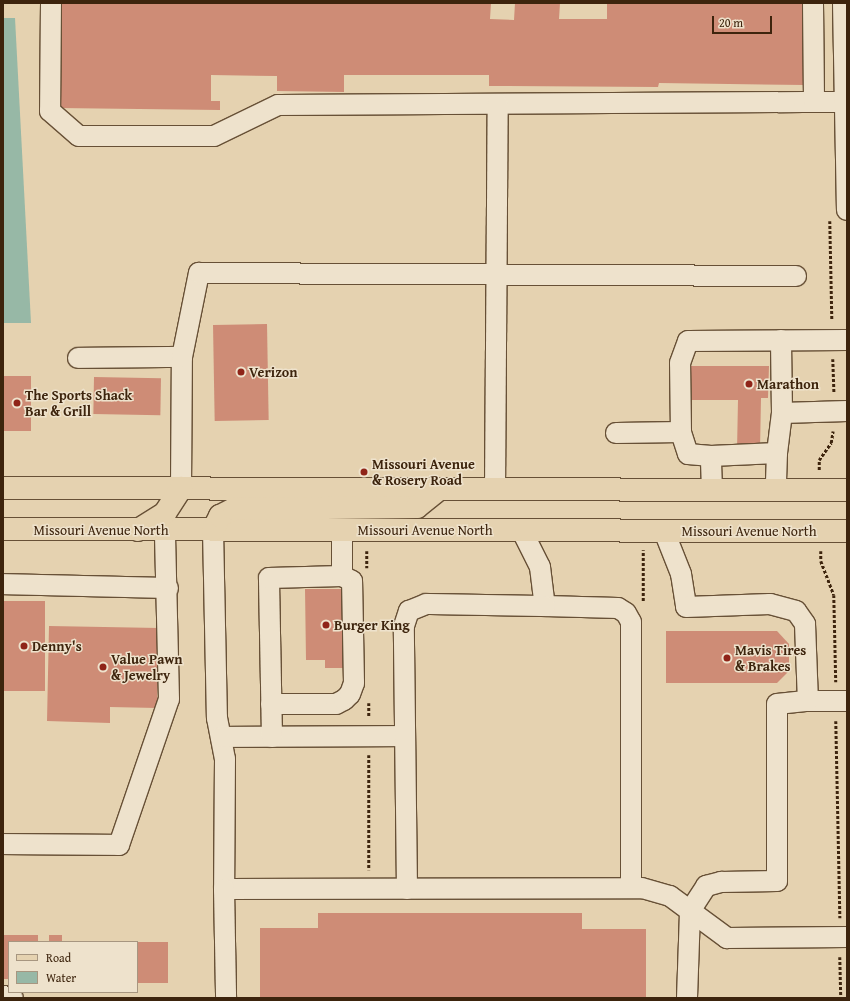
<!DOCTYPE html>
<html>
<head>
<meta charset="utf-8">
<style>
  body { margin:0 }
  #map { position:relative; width:850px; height:1001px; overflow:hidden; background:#e5d2b0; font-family:"Gentium Book Plus",serif }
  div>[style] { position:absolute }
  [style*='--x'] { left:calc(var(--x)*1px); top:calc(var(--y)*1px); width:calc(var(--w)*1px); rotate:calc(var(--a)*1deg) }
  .water>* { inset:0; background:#97b8a6 }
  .building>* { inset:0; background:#ce8c76; transform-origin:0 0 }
  .path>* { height:2.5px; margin-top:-1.25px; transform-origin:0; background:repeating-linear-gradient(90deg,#3d240d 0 3px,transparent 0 5px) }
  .roads { filter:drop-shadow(1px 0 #675036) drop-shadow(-1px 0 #675036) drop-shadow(0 1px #675036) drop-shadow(0 -1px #675036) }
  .minor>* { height:20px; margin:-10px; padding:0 10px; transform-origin:10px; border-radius:10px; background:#eee2cc }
  .major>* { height:22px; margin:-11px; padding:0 11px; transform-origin:11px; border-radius:11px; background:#e5d2b0 }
  .dots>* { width:11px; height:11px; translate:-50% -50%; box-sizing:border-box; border:2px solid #eee2cc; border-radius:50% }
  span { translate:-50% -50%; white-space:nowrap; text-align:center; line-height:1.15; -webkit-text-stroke:3px #eee2cc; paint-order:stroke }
  .poi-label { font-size:14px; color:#3d240d; font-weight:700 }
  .left { translate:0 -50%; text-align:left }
  .street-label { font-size:14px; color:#3d240d }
  .frame { position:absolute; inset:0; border:4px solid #3d240d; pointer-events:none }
  .legend { position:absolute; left:8px; top:941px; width:130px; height:52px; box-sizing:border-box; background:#eee2cc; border:1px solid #a79680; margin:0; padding:5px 7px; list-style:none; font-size:12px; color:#3d240d }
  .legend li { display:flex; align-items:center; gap:8px; height:20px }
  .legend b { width:20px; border:1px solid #a79680 }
  .scale { position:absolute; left:712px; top:16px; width:60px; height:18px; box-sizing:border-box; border:2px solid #3d240d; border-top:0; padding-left:5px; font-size:12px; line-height:14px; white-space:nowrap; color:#3d240d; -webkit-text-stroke:3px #eee2cc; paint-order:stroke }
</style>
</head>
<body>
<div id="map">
  <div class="water">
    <div style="clip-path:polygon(3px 18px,15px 18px,31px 323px,3px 323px)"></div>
  </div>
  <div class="building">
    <div style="clip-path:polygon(59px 3px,491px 3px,490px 19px,514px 20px,515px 3px,560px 3px,559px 19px,607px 19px,607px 3px,806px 3px,805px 85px,659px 83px,658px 87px,489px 86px,489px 75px,344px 75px,344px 92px,277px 91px,277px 76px,211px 75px,211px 101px,220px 101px,220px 110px,58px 108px)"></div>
    <div style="left:267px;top:324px;width:96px;height:54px;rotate:89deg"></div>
    <div style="clip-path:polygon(689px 366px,769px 366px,768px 398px,761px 398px,760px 450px,737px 450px,738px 400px,689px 400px)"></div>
    <div style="left:3px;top:376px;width:28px;height:55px"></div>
    <div style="left:94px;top:377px;width:67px;height:37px;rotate:1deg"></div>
    <div style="clip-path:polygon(305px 589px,346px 589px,348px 668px,325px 668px,325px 660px,306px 660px)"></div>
    <div style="left:3px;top:601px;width:42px;height:90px"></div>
    <div style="clip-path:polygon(49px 626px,159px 628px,157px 708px,110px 707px,110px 723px,47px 721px)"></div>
    <div style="clip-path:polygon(666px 631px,777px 631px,789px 644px,789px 671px,777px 683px,666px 683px)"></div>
    <div style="clip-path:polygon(318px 913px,582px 913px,582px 929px,646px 929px,646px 998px,260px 998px,260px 928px,318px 928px)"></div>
    <div style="clip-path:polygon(3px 935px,38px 935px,38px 942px,9px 942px,9px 979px,3px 979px)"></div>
    <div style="left:49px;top:935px;width:13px;height:7px"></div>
    <div style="left:137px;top:942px;width:31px;height:41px"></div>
  </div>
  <div class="path">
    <div style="--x:830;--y:221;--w:99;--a:88.8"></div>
    <div style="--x:833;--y:359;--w:33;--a:88"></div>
    <div style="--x:819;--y:470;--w:10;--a:-90"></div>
    <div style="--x:819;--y:460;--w:21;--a:-55"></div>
    <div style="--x:831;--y:443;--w:12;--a:-81"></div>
    <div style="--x:367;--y:551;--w:17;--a:90"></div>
    <div style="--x:821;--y:551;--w:10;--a:90"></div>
    <div style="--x:821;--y:561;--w:36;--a:69"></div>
    <div style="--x:834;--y:595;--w:87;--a:88.7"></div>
    <div style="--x:643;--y:601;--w:51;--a:-90"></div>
    <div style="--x:369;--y:703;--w:13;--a:90"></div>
    <div style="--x:836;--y:721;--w:197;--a:88.8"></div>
    <div style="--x:369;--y:755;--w:115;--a:90"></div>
    <div style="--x:840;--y:957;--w:41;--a:88.6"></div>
  </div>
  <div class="roads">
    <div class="minor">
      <div style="--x:51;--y:3;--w:108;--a:90.5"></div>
      <div style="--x:50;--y:111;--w:38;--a:41"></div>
      <div style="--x:79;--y:136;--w:135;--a:0"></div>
      <div style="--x:214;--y:136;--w:71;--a:-25.8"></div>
      <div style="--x:278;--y:105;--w:526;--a:-0.33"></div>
      <div style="--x:804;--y:102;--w:41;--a:0"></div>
      <div style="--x:845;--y:102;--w:4;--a:63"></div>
      <div style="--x:813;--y:3;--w:99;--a:89.4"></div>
      <div style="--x:843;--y:3;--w:207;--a:88.9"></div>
      <div style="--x:78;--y:358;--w:104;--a:-0.6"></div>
      <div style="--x:782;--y:413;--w:65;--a:-1.8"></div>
      <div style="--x:616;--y:433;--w:65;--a:-0.9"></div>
      <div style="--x:777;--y:453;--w:40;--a:-82.9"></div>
      <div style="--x:782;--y:413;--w:73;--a:-90.8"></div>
      <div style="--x:711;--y:456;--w:66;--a:-2.6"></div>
      <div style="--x:777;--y:453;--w:37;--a:92"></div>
      <div style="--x:181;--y:488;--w:131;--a:-89.6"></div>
      <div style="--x:182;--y:357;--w:86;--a:-78.6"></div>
      <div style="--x:199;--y:273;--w:597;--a:0.29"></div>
      <div style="--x:495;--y:489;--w:385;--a:-89.6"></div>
      <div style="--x:712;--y:490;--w:34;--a:-92"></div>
      <div style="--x:711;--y:456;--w:23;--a:-175"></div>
      <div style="--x:688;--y:454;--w:23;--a:-108"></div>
      <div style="--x:681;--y:432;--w:69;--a:-90.8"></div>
      <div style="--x:680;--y:363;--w:23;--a:-70"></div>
      <div style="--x:688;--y:341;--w:159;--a:-0.4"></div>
      <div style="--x:213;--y:530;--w:188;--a:88.8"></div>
      <div style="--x:217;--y:718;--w:42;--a:79"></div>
      <div style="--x:225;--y:759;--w:130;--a:90.4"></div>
      <div style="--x:224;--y:889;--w:418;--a:-0.1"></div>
      <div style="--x:642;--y:888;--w:29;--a:16"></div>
      <div style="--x:670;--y:896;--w:71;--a:36.4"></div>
      <div style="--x:727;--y:938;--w:120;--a:-0.5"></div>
      <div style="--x:522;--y:531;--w:40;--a:63.4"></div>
      <div style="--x:540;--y:567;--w:39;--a:83"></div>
      <div style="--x:545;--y:606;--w:73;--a:1.6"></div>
      <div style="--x:618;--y:608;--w:9;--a:32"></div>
      <div style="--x:626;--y:613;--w:10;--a:61"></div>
      <div style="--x:631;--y:622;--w:266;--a:90"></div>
      <div style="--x:664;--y:531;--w:46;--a:68.4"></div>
      <div style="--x:681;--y:574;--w:33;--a:81"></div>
      <div style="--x:686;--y:607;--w:84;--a:-2"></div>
      <div style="--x:770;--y:604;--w:27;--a:15"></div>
      <div style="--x:796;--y:611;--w:16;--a:55"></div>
      <div style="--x:805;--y:624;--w:77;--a:87.8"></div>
      <div style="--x:808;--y:701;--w:39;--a:0"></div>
      <div style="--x:3;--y:584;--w:165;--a:1.4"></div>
      <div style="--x:271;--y:704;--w:65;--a:0"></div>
      <div style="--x:336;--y:704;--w:9;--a:-27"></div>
      <div style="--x:344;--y:700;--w:8;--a:-45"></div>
      <div style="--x:350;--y:694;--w:12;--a:-70"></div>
      <div style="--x:354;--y:683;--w:102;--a:-91.1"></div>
      <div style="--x:352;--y:581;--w:11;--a:-153"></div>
      <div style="--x:221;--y:737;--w:184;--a:-0.3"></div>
      <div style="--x:272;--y:737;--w:159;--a:-91.1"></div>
      <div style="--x:269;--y:578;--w:73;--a:-1.6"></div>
      <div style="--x:342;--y:576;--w:46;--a:-90"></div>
      <div style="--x:3;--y:844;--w:116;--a:0.5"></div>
      <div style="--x:119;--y:845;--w:154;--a:-71.1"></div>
      <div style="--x:169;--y:699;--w:169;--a:-91.4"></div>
      <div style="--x:224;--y:889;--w:109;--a:88.9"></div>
      <div style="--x:407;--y:889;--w:263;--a:-90.7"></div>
      <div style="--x:404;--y:626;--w:16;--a:-72"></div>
      <div style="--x:409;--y:611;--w:18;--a:-22"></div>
      <div style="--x:426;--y:604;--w:119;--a:1"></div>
      <div style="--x:3;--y:996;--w:10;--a:11"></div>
      <div style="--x:687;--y:998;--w:87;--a:-88"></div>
      <div style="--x:690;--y:911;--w:30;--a:-57"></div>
      <div style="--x:706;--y:886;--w:16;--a:-15"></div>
      <div style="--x:721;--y:882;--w:56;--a:-1"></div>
      <div style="--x:777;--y:881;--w:177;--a:-90"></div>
      <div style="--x:777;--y:704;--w:31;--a:-6"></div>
    </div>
    <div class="major">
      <div style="--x:3;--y:488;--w:844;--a:0.14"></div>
      <div style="--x:3;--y:529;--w:844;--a:0.14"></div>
      <div style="--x:138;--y:530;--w:32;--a:-32"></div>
      <div style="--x:165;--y:513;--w:30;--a:-57"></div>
      <div style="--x:213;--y:530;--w:16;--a:-63"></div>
      <div style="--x:220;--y:516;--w:16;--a:-27"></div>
      <div style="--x:234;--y:509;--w:183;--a:-0.6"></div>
      <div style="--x:417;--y:507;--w:28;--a:-39"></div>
    </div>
  </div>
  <div class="dots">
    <div style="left:241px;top:372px;background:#8f2418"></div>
    <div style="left:749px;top:384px;background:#8f2418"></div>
    <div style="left:17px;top:403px;background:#8f2418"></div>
    <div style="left:364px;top:472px;background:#8f2418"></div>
    <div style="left:326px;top:625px;background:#8f2418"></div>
    <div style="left:24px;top:646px;background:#8f2418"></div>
    <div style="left:727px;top:658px;background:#8f2418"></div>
    <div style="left:103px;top:667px;background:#8f2418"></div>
  </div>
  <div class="poi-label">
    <span class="left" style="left:249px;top:372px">Verizon</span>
    <span class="left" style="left:757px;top:384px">Marathon</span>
    <span class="left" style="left:25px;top:403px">The Sports Shack<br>Bar &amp; Grill</span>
    <span class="left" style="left:372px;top:472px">Missouri Avenue<br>&amp; Rosery Road</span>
    <span class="left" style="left:334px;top:625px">Burger King</span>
    <span class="left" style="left:32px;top:646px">Denny's</span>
    <span class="left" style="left:735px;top:658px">Mavis Tires<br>&amp; Brakes</span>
    <span class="left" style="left:111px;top:667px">Value Pawn<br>&amp; Jewelry</span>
  </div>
  <div class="street-label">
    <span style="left:101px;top:530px">Missouri Avenue North</span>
    <span style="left:425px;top:530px">Missouri Avenue North</span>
    <span style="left:749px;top:531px">Missouri Avenue North</span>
  </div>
  <div class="frame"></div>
  <ul class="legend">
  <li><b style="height:5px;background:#e5d2b0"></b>Road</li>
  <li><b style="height:11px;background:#97b8a6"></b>Water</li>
  </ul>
  <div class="scale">20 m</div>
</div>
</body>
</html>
